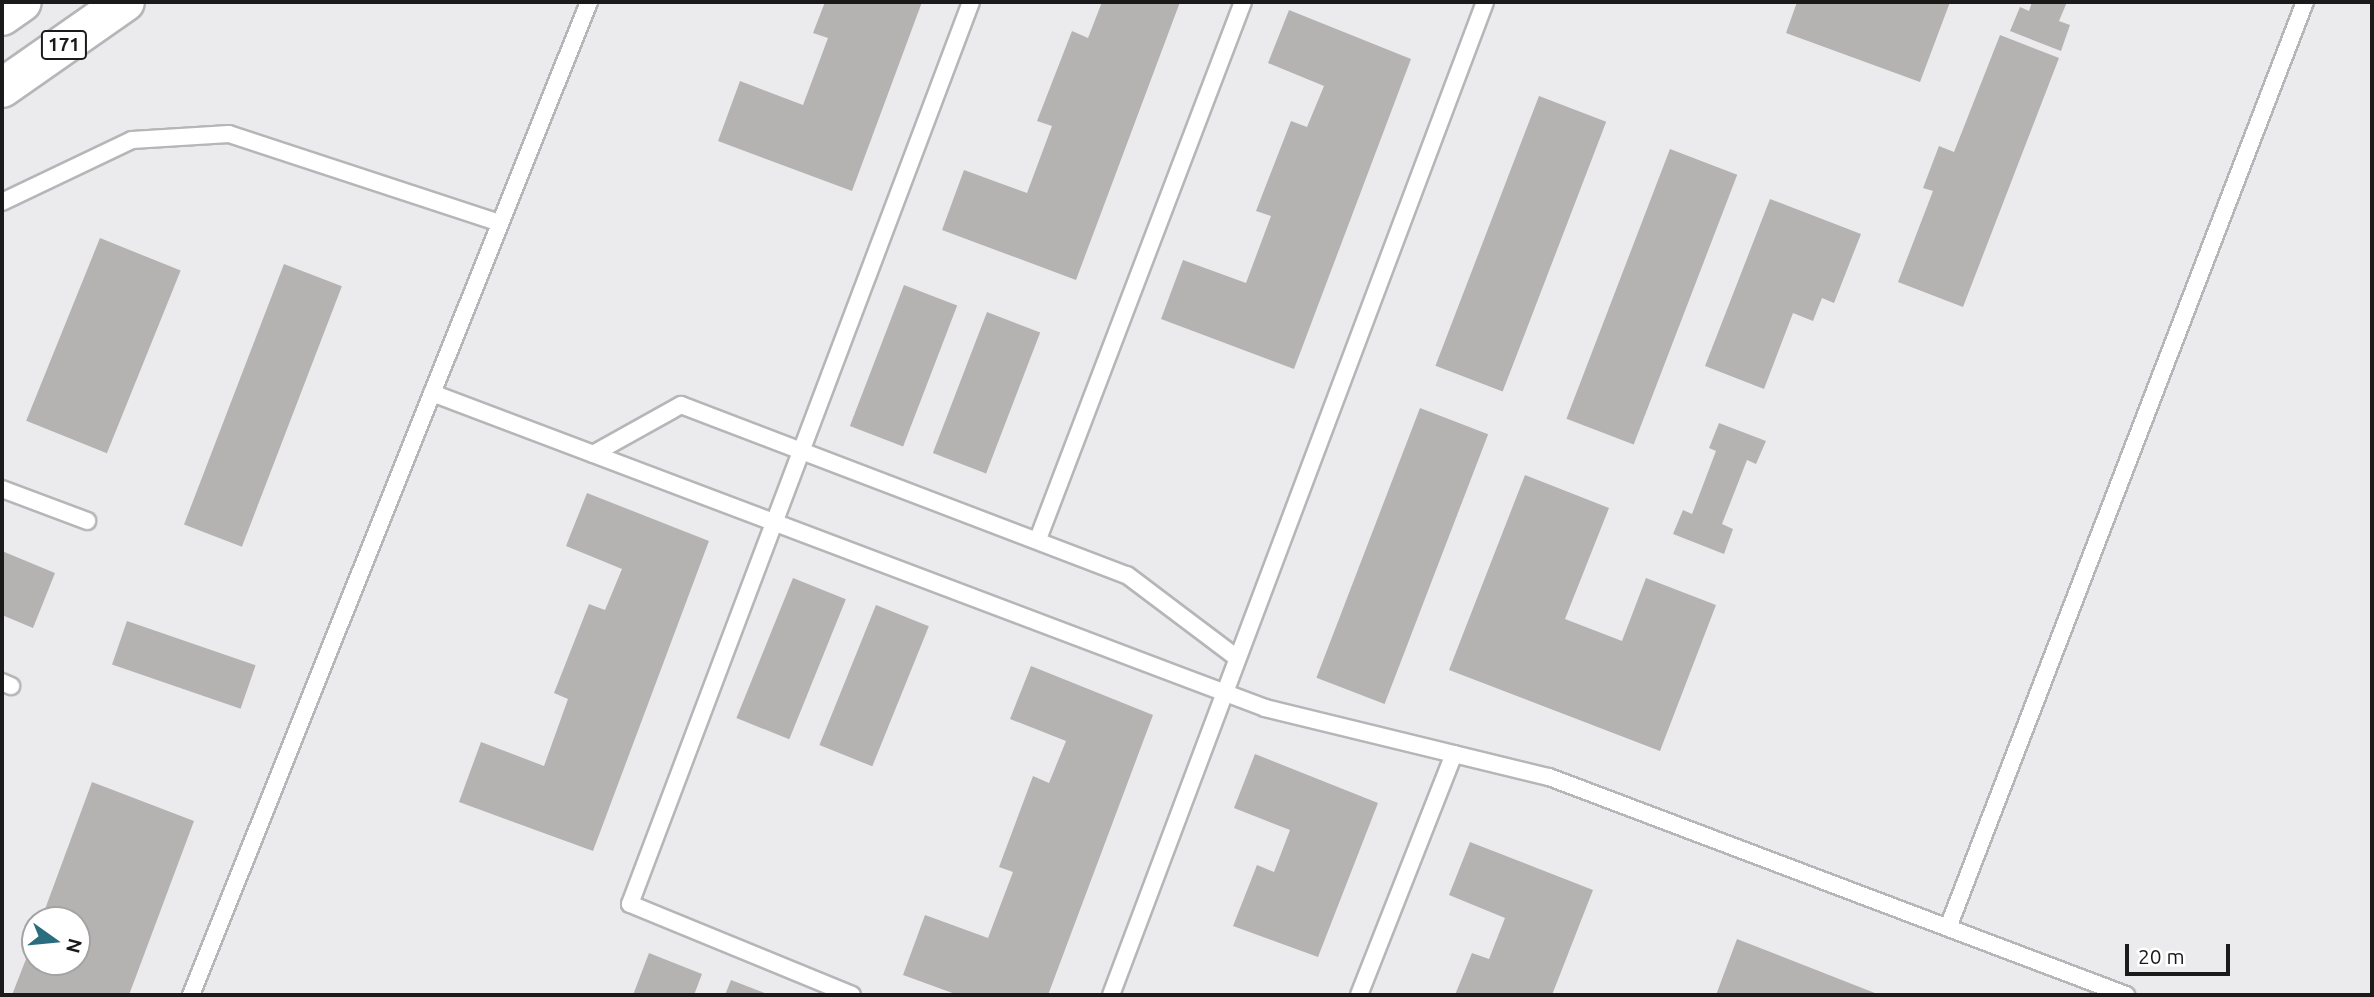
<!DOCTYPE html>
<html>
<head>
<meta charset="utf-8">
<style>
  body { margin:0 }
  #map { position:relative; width:2374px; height:997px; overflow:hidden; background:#ebebed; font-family:Ubuntu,sans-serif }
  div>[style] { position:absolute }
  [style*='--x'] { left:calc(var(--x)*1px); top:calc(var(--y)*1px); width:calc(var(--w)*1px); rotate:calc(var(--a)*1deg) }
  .building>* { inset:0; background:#b5b3b2; transform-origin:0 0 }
  .roads { filter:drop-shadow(2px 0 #b6b6b8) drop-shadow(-2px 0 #b6b6b8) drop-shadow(0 2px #b6b6b8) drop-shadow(0 -2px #b6b6b8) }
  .lane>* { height:16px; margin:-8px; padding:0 8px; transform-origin:8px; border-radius:8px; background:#fff }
  .primary>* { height:38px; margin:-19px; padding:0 19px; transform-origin:19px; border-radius:19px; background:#fff }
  span { translate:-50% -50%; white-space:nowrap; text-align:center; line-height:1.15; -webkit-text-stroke:5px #fff; paint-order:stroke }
  .shield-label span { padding:2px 5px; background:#fff; border:2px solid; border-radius:5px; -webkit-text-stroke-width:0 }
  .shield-label { font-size:19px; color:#1a1a1a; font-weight:700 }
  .frame { position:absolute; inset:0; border:4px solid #1a1a1a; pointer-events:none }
  .north { position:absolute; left:21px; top:906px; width:70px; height:70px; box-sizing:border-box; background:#fff; border:2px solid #a3a3a3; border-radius:50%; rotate:105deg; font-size:19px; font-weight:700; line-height:28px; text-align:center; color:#1a1a1a }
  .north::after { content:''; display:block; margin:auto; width:24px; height:32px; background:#2a6d7f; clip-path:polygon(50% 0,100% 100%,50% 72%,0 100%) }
  .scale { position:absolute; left:2125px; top:944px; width:105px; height:32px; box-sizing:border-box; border:4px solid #1a1a1a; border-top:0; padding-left:9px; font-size:21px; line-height:24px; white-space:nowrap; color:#1a1a1a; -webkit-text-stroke:5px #fff; paint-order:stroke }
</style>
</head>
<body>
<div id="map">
  <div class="building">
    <div style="clip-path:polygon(825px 2px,922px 2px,852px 191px,718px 141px,740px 81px,803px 105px,828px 38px,813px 33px)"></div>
    <div style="clip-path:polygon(1102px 2px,1180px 2px,1076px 280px,942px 230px,964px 170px,1027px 193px,1052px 126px,1037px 121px,1072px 31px,1088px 38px)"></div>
    <div style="clip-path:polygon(1797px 2px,1950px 2px,1920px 82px,1786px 33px)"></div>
    <div style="clip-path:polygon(2032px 2px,2067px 2px,2059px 21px,2070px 25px,2061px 51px,2010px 31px,2020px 7px,2029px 11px)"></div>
    <div style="clip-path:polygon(1289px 10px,1411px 59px,1294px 369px,1161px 319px,1183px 260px,1246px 283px,1271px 216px,1256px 211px,1291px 121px,1307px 127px,1324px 86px,1268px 63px)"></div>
    <div style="clip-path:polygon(2000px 35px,2059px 58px,1963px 307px,1898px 282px,1933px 191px,1923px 188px,1939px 146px,1954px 152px)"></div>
    <div style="left:1539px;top:96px;width:72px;height:289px;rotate:21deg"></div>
    <div style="left:1670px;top:149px;width:72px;height:289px;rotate:21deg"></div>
    <div style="clip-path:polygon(1770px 199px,1861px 234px,1834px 303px,1822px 298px,1813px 321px,1793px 313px,1764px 389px,1705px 366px)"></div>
    <div style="left:100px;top:238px;width:87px;height:197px;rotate:22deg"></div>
    <div style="left:284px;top:264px;width:62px;height:279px;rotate:21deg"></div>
    <div style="left:904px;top:285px;width:57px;height:151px;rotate:21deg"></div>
    <div style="left:987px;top:312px;width:57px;height:151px;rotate:21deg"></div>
    <div style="left:1420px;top:408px;width:73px;height:289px;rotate:21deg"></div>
    <div style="clip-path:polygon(1719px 423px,1766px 441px,1756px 464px,1747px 460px,1722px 524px,1733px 529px,1724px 554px,1673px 534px,1683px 510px,1692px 514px,1716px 451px,1709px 448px)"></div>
    <div style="clip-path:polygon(1525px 475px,1609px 508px,1565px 619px,1622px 641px,1646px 578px,1716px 605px,1660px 751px,1449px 670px)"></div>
    <div style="clip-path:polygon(587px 493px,709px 541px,593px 851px,459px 802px,481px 742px,544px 766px,568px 699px,554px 693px,589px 604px,605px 610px,622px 569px,566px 546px)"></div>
    <div style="clip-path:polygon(2px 551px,55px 573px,33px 628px,2px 615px)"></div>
    <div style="left:793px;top:578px;width:57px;height:151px;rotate:22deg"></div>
    <div style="left:876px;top:605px;width:57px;height:151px;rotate:22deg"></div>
    <div style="left:127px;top:621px;width:136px;height:46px;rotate:19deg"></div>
    <div style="clip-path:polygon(1031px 666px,1153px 715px,1048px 995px,958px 995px,903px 975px,925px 915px,988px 938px,1013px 872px,999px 867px,1033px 776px,1049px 783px,1066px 741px,1010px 719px)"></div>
    <div style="clip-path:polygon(1255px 754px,1378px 803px,1318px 957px,1233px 926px,1257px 865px,1274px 872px,1290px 830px,1234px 808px)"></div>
    <div style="clip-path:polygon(92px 782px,194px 821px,129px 995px,12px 995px,35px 936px,35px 962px,77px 962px,77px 920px,41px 920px)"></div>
    <div style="clip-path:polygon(1470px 842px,1593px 890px,1552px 995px,1455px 995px,1472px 953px,1489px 959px,1505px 918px,1449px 895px)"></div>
    <div style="clip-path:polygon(1737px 939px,1880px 995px,1716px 995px)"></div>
    <div style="clip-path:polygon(649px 953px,702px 974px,694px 995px,633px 995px)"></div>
    <div style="clip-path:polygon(731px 980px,770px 995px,725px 995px)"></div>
  </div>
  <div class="roads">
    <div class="lane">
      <div style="--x:2;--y:202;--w:144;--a:-25.5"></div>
      <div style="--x:132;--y:140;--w:97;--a:-3.5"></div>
      <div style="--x:229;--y:134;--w:285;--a:18.2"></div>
      <div style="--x:432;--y:393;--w:891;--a:20.71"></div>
      <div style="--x:1265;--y:708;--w:292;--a:13.7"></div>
      <div style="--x:1549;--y:777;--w:617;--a:20.7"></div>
      <div style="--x:593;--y:454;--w:101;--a:-29.1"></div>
      <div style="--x:681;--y:405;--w:477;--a:20.9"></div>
      <div style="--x:1127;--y:575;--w:138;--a:37"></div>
      <div style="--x:2;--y:489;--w:91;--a:20.6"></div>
      <div style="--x:1038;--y:539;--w:575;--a:-69.11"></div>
      <div style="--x:2;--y:682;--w:10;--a:24"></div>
      <div style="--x:1949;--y:925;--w:989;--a:-68.91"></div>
      <div style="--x:191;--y:995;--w:1070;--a:-68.16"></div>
      <div style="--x:852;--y:995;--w:240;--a:-157.7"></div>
      <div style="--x:630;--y:904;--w:964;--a:-69.29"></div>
      <div style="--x:1111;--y:995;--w:1061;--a:-69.36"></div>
      <div style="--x:1359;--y:995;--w:259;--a:-68.5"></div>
    </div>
    <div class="primary">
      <div style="--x:2;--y:16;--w:24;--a:-35"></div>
      <div style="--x:2;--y:88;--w:150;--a:-35"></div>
    </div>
  </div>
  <div class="shield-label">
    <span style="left:64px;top:45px">171</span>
  </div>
  <div class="frame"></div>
  <div class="north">N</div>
  <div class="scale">20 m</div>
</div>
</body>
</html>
